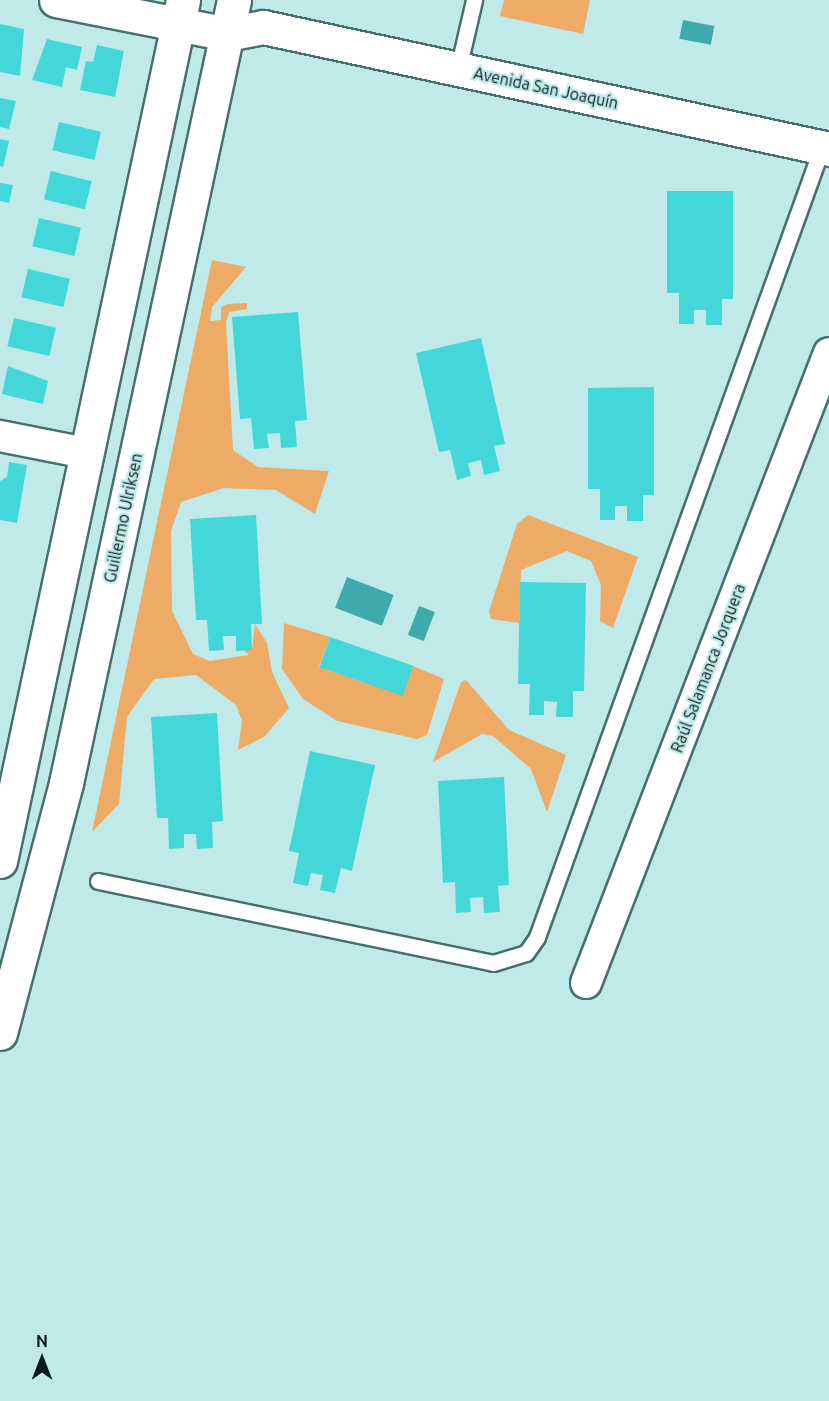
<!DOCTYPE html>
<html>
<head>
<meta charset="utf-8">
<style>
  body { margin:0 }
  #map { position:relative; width:829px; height:1401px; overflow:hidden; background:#bfeae9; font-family:Ubuntu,sans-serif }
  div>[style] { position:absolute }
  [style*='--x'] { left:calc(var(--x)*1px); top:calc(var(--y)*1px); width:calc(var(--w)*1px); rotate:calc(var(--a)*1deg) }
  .green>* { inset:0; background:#eeab66 }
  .water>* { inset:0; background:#3eaaab; transform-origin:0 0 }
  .building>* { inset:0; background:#44d7d9; transform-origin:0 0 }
  .roads { filter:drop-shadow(2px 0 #486f6f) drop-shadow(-2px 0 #486f6f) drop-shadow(0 2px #486f6f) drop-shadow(0 -2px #486f6f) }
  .lane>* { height:15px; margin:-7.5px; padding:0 7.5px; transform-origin:7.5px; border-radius:7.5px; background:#fff }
  .street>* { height:30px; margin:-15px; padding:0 15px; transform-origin:15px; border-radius:15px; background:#fff }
  .secondary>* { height:33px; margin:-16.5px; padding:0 16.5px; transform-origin:16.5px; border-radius:16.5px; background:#fff }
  span { translate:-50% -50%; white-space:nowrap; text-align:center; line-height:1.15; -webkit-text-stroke:4.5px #bfeae9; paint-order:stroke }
  .street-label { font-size:16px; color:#091a1a }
  .north { position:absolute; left:12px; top:1329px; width:60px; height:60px; -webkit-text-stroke:4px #bfeae9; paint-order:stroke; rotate:0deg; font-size:16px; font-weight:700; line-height:24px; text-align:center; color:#091a1a }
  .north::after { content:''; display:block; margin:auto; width:21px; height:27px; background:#091a1a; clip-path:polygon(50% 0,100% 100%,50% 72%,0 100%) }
</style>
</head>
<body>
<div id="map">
  <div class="green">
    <div style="clip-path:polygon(504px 0,590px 0,583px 34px,500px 16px)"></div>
    <div style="clip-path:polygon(212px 260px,246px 267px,212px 307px,210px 321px,221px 320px,221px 307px,228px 304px,247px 303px,247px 309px,229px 312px,226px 323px,233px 450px,258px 467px,329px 471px,315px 514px,276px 490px,224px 488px,181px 502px,171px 531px,172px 611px,193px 654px,210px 661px,249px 655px,244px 650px,252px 650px,255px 624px,267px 643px,272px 672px,289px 708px,264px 737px,238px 750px,242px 721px,236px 705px,196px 675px,154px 679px,127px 717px,119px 804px,92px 832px)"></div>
    <div style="clip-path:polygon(528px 515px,638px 557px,613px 628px,600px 621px,601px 585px,591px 561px,567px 551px,521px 570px,519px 623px,491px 619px,489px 611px,517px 524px)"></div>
    <div style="clip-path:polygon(284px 623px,330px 637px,319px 667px,402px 695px,413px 666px,444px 679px,427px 735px,417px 739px,337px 721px,303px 699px,282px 669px)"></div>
    <div style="clip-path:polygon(466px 680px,509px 730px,566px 755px,547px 812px,531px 769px,493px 736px,482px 734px,433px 762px,461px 682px)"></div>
  </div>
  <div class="water">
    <div style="left:683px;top:20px;width:32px;height:19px;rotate:11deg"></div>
    <div style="left:347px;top:577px;width:50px;height:33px;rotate:21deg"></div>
    <div style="left:419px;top:606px;width:17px;height:31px;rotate:21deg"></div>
  </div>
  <div class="building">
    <div style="clip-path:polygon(0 24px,24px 29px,20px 76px,0 72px)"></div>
    <div style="clip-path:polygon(47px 39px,82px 47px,77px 70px,66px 67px,62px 87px,32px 80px)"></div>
    <div style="clip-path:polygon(97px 45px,124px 51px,115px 97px,80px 90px,86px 61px,93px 62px)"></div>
    <div style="clip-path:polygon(0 98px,16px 101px,9px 129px,0 127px)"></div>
    <div style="left:59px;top:122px;width:43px;height:29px;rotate:13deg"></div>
    <div style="clip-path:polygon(0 139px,9px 141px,3px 167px,0 166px)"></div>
    <div style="left:51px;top:171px;width:42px;height:29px;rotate:14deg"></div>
    <div style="clip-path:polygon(0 183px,13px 185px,9px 203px,0 201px)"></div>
    <div style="clip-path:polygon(667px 191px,733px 191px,733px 299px,722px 299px,722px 325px,706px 325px,706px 310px,694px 310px,694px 324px,679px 324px,679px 293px,667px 293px)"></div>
    <div style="left:39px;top:218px;width:43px;height:29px;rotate:13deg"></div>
    <div style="left:28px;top:269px;width:43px;height:29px;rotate:13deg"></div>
    <div style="clip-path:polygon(298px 312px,307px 420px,295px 421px,297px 447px,281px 448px,280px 433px,267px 434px,269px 448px,254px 449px,251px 418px,240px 419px,232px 317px)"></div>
    <div style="left:14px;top:318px;width:43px;height:29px;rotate:13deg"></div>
    <div style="clip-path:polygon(481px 338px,505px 444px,494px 446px,500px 471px,484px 475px,481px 460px,468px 463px,471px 476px,457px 480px,450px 450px,439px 452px,416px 353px)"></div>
    <div style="clip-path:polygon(8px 366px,48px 381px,43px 404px,2px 394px)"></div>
    <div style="clip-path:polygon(654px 387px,654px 495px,643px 495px,643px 521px,627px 521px,627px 506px,615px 506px,615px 520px,600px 520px,600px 489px,588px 489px,588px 388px)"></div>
    <div style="clip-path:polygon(9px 462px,27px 465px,17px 523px,0 520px,0 481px,7px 477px)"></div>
    <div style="clip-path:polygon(256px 515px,262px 624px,251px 624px,252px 650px,236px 651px,236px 636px,223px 636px,224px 650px,209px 651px,207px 620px,196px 620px,190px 519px)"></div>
    <div style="clip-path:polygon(520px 582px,586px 583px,584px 691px,573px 691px,573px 717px,556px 717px,557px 702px,544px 701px,544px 715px,529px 715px,530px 684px,518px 684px)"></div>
    <div style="left:330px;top:637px;width:88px;height:32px;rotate:19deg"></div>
    <div style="clip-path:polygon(217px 713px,223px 821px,212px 822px,213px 848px,197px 849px,196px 834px,184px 834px,184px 848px,169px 849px,168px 818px,157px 818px,151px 717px)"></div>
    <div style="clip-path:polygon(310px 751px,375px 765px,352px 871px,341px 868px,335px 893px,320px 890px,323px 875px,311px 873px,308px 886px,293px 883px,299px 853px,289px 851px)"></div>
    <div style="clip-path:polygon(504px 777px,509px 885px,498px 886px,500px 912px,484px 913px,483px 897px,470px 898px,471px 912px,456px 913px,455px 882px,443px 883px,438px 781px)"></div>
  </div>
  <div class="roads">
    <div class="lane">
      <div style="--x:458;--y:69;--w:71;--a:-76.9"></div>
      <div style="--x:98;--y:881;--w:403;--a:11.7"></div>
      <div style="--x:493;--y:963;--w:34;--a:-17"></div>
      <div style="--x:526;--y:953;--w:19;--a:-55"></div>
      <div style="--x:537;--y:937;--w:840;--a:-70.16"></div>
    </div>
    <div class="street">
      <div style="--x:0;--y:436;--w:88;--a:11.2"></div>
      <div style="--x:586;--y:983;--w:675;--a:-68.91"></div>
    </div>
    <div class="secondary">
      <div style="--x:56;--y:0;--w:174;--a:11.2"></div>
      <div style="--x:227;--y:34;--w:37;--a:-11"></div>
      <div style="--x:263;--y:27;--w:579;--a:12.16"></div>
      <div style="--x:0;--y:861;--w:880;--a:-78"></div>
      <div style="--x:0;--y:1033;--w:259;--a:-75.2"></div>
      <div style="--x:66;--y:783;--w:801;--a:-77.89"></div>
    </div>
  </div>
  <div class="street-label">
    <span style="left:546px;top:88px;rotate:12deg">Avenida San Joaquín</span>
    <span style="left:123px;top:518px;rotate:-78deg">Guillermo Ulriksen</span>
    <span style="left:708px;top:668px;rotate:-69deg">Raúl Salamanca Jorquera</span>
  </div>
  <div class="north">N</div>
</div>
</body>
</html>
